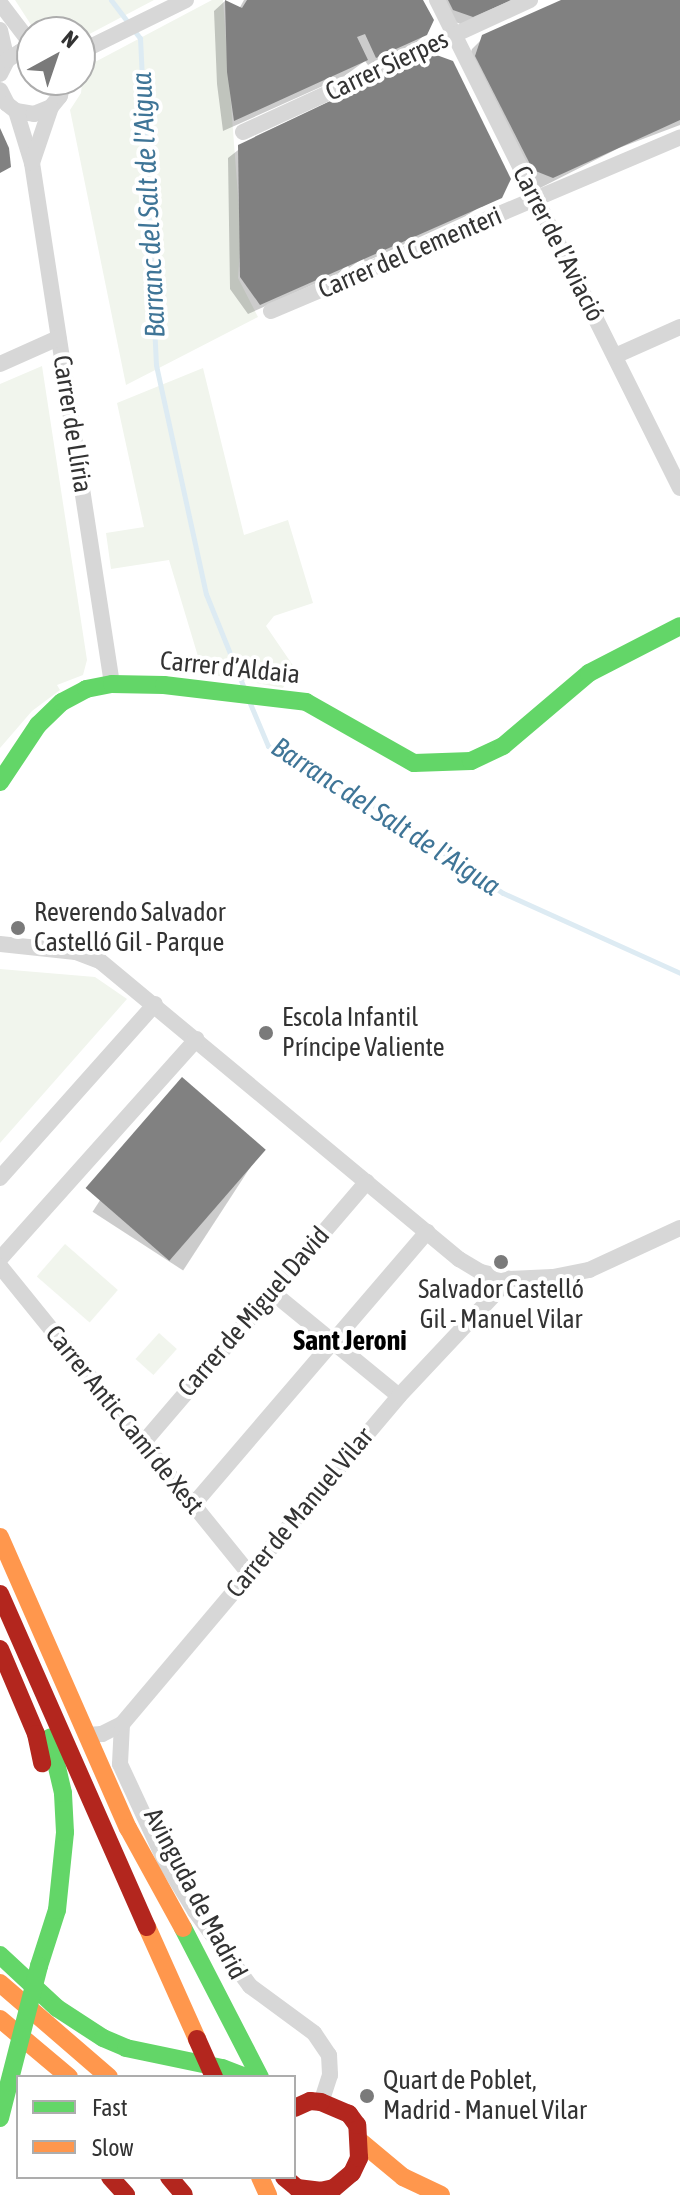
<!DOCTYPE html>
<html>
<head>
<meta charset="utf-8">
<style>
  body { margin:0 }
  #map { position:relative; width:680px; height:2195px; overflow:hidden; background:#fff; font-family:"Asap Condensed",sans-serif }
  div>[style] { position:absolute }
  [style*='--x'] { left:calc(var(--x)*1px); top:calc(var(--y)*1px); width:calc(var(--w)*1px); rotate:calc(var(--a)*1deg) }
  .green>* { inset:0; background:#f1f5ed; transform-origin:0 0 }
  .shadow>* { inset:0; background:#0003; transform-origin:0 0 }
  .stream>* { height:5px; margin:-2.5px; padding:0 2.5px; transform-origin:2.5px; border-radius:2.5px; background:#ddebf3 }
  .building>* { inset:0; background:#818181; transform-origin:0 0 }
  .street>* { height:16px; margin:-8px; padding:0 8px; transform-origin:8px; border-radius:8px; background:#d7d7d7 }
  .fast>* { height:18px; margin:-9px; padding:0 9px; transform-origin:9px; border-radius:9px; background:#63d668 }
  .slow>* { height:18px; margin:-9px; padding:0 9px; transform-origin:9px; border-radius:9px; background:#ff974d }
  .jam>* { height:18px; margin:-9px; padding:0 9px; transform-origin:9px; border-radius:9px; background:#b3261e }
  .fast-bridge>* { height:18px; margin:-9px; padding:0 9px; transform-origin:9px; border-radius:9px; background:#63d668 }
  .jam-bridge>* { height:18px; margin:-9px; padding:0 9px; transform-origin:9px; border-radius:9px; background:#b3261e }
  .dots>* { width:22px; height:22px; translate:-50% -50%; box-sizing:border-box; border:4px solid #fff; border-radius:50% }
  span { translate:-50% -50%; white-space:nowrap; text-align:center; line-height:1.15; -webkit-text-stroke:8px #fff; paint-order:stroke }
  .street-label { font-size:26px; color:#333 }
  .poi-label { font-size:26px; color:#333 }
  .left { translate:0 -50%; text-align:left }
  .water-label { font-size:28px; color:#3f7597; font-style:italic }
  .neighbourhood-label { font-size:28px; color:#000; font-weight:700 }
  .legend { position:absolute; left:16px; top:2075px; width:280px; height:104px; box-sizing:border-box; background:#fff; border:2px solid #adadad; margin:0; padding:10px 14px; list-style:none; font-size:24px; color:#333 }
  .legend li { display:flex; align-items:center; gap:16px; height:40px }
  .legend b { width:40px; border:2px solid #adadad }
  .north { position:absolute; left:16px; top:16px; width:80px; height:80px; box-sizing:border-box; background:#fff; border:2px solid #adadad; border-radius:50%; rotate:40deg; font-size:22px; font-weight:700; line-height:32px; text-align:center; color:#333 }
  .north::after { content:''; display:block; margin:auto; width:28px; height:36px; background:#7a7a7a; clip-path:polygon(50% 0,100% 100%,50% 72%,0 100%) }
</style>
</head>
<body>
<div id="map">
  <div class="green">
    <div style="clip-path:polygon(15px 0,154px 0,80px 39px,80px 32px,35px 31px)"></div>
    <div style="clip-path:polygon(212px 0,223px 0,241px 235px,238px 278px,258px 317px,126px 385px,70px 110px,81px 93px,83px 74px,95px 62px)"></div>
    <div style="clip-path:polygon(42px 366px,87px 660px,83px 675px,57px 685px,60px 690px,32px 711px,0 748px,0 384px)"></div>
    <div style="clip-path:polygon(203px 368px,244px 535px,288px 520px,313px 603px,274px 616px,266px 626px,294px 667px,283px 688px,203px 673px,169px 560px,111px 569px,106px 533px,144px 527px,117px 403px)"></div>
    <div style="clip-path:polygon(0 969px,95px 977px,127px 999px,0 1143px)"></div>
    <div style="left:65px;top:1244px;width:70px;height:43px;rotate:41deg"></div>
    <div style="left:159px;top:1333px;width:24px;height:35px;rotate:42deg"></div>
  </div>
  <div class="shadow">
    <div style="clip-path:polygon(244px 0,421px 0,425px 34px,416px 43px,368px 65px,365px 61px,343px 77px,223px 131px,217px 84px,214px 11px,225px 1px,239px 9px)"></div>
    <div style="clip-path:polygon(432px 0,515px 0,463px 25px,445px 18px)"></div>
    <div style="clip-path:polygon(566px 0,680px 0,680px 125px,619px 148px,540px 188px,522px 181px,465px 68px,472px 49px,484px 37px)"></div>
    <div style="clip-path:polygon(431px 56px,452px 62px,509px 179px,501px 196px,482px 207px,475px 187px,470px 187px,478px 208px,466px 216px,365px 262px,363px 258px,349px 268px,347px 264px,339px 273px,248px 314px,230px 289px,228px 158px,256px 136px)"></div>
    <div style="left:171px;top:1091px;width:108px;height:144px;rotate:33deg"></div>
  </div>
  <div class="stream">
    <div style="--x:111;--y:0;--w:48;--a:52.7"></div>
    <div style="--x:140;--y:38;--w:327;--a:87.2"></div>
    <div style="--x:156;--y:365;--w:234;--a:77.7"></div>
    <div style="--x:206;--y:594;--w:101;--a:68"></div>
    <div style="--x:249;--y:701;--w:49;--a:67.1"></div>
    <div style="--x:268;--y:746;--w:106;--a:28.7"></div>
    <div style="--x:361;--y:797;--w:171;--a:34.1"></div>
    <div style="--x:503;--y:893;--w:194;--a:24.3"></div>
  </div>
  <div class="building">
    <div style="clip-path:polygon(225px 0,242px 8px,247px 0,423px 0,434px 20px,427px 35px,376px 58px,365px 34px,357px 37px,368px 60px,234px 121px,227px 72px)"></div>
    <div style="clip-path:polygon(448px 0,512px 0,473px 17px,453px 10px)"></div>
    <div style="clip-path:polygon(561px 0,680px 0,680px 120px,553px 178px,533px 170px,475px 56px,482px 35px)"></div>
    <div style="clip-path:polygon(431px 53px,453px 61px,511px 179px,502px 198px,260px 305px,240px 277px,238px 145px)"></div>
    <div style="clip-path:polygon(0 128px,9px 148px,11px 167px,0 173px)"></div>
    <div style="left:182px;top:1077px;width:111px;height:147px;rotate:41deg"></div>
  </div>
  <div class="street">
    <div style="--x:437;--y:0;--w:545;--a:63.53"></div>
    <div style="--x:0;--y:3;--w:53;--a:52.7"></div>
    <div style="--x:0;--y:30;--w:31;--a:77"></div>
    <div style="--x:80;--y:52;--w:118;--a:-26.1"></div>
    <div style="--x:0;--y:74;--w:16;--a:-63"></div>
    <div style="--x:7;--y:60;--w:15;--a:-32"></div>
    <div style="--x:20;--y:52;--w:12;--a:-5"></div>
    <div style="--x:0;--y:90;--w:16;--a:63"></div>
    <div style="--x:7;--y:104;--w:11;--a:38"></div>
    <div style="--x:16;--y:111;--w:18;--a:9"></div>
    <div style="--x:34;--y:114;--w:18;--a:-22"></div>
    <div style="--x:51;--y:107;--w:14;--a:-51"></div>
    <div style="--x:60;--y:96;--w:16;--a:-79"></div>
    <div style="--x:16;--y:111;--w:54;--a:72.9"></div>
    <div style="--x:32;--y:163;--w:527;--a:81.27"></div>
    <div style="--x:243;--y:132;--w:316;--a:-24.7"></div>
    <div style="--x:32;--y:163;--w:59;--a:-71.3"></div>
    <div style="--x:271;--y:311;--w:444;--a:-23"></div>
    <div style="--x:615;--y:356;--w:71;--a:-24"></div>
    <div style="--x:0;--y:364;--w:64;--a:-24.1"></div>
    <div style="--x:0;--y:944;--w:76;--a:6"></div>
    <div style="--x:76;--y:952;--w:26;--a:21"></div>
    <div style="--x:100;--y:961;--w:467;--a:39.7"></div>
    <div style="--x:459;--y:1259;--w:26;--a:31"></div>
    <div style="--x:481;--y:1272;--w:29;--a:14"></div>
    <div style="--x:509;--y:1279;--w:44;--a:-2.6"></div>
    <div style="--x:553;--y:1277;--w:37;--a:-11"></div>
    <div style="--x:589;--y:1270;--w:100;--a:-24.8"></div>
    <div style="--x:0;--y:1178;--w:233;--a:-48.3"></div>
    <div style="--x:0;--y:1259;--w:295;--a:-48.2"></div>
    <div style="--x:0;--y:1266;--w:396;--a:51"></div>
    <div style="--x:272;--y:1292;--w:164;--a:39.3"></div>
    <div style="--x:143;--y:1443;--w:344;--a:-49.4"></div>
    <div style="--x:193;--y:1505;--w:360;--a:-49.4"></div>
    <div style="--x:122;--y:1724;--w:40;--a:92.9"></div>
    <div style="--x:120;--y:1764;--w:109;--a:65.1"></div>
    <div style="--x:166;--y:1863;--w:56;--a:58.9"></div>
    <div style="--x:195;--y:1911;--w:93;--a:53.7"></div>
    <div style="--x:250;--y:1986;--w:79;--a:36.3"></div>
    <div style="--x:314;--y:2033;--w:27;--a:56"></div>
    <div style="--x:329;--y:2055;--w:20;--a:87"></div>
    <div style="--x:330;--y:2075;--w:28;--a:108"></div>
    <div style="--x:87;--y:1735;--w:15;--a:-4"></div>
    <div style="--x:102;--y:1734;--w:22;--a:-27"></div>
    <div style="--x:122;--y:1724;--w:429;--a:-49.8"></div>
    <div style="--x:399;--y:1396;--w:161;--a:-46.8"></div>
  </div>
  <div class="fast">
    <div style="--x:0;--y:782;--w:69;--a:-56.3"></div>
    <div style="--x:38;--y:725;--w:33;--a:-44"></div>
    <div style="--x:62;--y:702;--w:27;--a:-28"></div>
    <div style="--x:86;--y:689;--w:26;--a:-11"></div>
    <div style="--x:112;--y:684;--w:52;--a:1.1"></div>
    <div style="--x:164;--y:685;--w:143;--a:6.8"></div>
    <div style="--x:306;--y:702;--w:124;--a:29.5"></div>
    <div style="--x:414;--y:763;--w:57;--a:-2"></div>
    <div style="--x:471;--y:761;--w:35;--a:-25"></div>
    <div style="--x:503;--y:746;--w:113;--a:-40.3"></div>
    <div style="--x:589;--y:673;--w:102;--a:-27.3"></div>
    <div style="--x:183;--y:1928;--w:168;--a:62.7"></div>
    <div style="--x:0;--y:1955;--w:78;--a:42.9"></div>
    <div style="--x:57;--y:2008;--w:55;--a:33.1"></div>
    <div style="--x:103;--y:2038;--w:25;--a:23"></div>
    <div style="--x:126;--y:2048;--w:98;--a:11.8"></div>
    <div style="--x:222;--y:2068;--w:25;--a:21"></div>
    <div style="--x:39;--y:1966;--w:59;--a:-72.2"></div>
    <div style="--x:57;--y:1910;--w:78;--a:-84.1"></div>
    <div style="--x:65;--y:1832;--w:39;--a:-93"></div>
    <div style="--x:63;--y:1793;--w:57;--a:-103.1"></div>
  </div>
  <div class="slow">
    <div style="--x:0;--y:1537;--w:318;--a:66.3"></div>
    <div style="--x:128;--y:1828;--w:114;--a:61.2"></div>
    <div style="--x:147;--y:1927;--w:123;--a:65.9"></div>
    <div style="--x:0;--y:1983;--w:144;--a:40.8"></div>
    <div style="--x:0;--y:2019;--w:90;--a:40"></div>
    <div style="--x:361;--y:2142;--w:55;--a:39.8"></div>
    <div style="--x:403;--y:2177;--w:42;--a:25.3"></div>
    <div style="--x:260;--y:2177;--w:20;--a:66"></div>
  </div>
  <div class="jam">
    <div style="--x:0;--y:1594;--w:364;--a:66.2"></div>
    <div style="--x:0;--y:1649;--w:92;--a:67"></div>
    <div style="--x:36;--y:1734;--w:30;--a:78"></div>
    <div style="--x:110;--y:2177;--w:24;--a:48"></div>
    <div style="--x:169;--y:2177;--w:23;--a:50"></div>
    <div style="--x:284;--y:2177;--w:17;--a:40"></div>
    <div style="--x:297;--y:2188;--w:23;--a:7"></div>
    <div style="--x:320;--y:2191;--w:14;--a:-12"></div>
    <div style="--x:334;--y:2188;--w:23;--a:-40"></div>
    <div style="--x:352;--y:2173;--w:17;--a:-65"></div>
    <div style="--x:359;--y:2158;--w:33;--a:-93"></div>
    <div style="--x:357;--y:2125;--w:14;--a:-126"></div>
    <div style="--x:349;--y:2114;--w:30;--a:-157"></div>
    <div style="--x:321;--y:2102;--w:11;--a:-175"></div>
    <div style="--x:310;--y:2101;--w:17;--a:156"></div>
  </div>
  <div class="fast-bridge">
    <div style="--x:0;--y:2118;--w:157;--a:-75.6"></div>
  </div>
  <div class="jam-bridge">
    <div style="--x:197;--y:2039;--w:42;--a:65.9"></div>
  </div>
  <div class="dots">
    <div style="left:18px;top:928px;background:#7a7a7a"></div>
    <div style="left:266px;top:1033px;background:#7a7a7a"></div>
    <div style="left:501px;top:1262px;background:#7a7a7a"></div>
    <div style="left:367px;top:2096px;background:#7a7a7a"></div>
  </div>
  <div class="street-label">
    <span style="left:387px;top:66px;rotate:-25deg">Carrer Sierpes</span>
    <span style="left:558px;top:244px;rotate:63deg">Carrer de l’Aviació</span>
    <span style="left:410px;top:253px;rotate:-23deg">Carrer del Cementeri</span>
    <span style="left:72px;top:424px;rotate:81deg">Carrer de Llíria</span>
    <span style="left:230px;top:668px;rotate:6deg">Carrer d’Aldaia</span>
    <span style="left:254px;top:1312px;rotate:-49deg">Carrer de Miguel David</span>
    <span style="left:124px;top:1420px;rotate:51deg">Carrer Antic Camí de Xest</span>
    <span style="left:300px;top:1513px;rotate:-50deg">Carrer de Manuel Vilar</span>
    <span style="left:195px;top:1894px;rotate:62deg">Avinguda de Madrid</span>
  </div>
  <div class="poi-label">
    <span class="left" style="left:34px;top:928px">Reverendo Salvador<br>Castelló Gil - Parque</span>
    <span class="left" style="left:282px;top:1033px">Escola Infantil<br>Príncipe Valiente</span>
    <span style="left:501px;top:1305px">Salvador Castelló<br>Gil - Manuel Vilar</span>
    <span class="left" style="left:383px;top:2096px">Quart de Poblet,<br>Madrid - Manuel Vilar</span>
  </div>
  <div class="water-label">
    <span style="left:148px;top:205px;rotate:-93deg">Barranc del Salt de l'Aigua</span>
    <span style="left:386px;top:816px;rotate:33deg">Barranc del Salt de l'Aigua</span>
  </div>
  <div class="neighbourhood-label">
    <span style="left:350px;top:1340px">Sant Jeroni</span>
  </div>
  <ul class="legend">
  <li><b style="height:10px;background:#63d668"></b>Fast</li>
  <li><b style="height:10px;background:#ff974d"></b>Slow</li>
  </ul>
  <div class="north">N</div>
</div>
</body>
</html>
